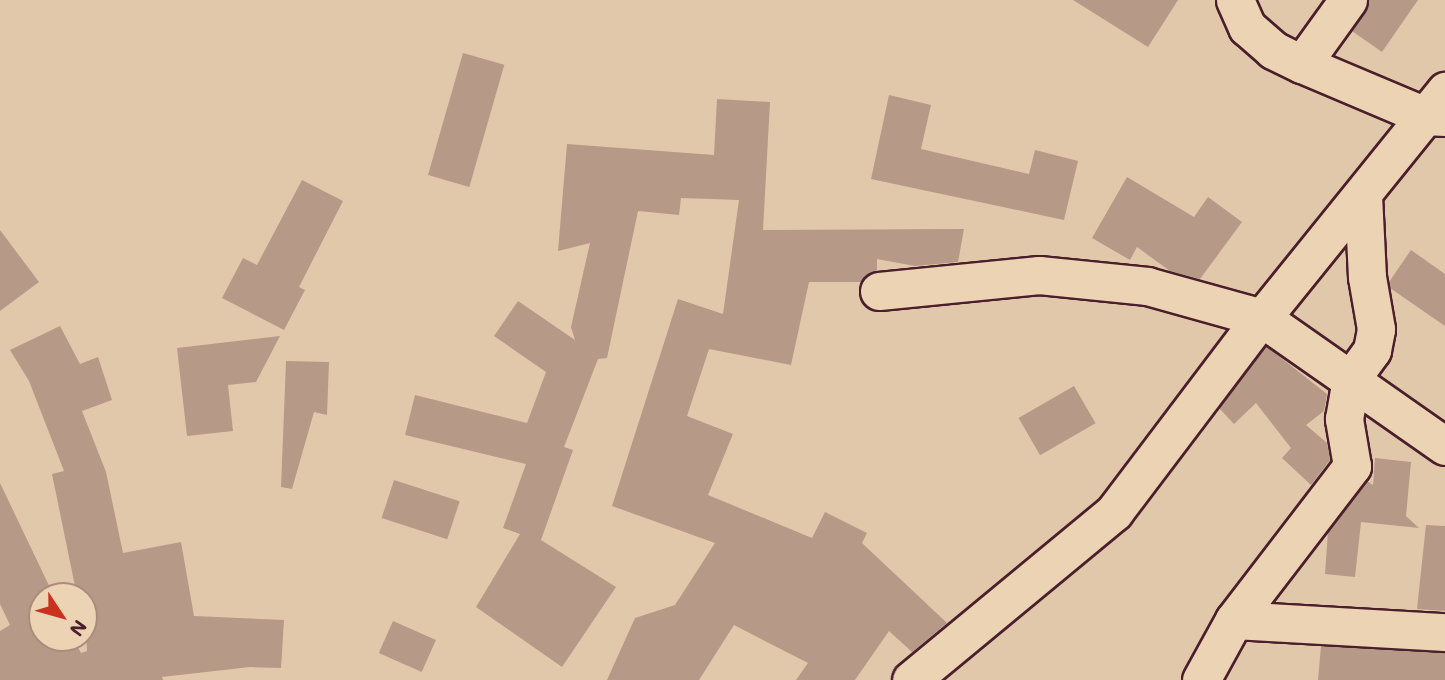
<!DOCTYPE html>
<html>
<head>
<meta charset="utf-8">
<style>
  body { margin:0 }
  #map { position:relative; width:1445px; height:680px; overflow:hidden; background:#e1c8ab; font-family:Mali,sans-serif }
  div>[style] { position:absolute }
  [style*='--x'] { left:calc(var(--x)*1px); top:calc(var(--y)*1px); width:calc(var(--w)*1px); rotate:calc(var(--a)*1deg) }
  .building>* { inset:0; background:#b79987; transform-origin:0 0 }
  .roads { filter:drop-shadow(2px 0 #4a1f2b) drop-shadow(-2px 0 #4a1f2b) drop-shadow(0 2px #4a1f2b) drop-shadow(0 -2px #4a1f2b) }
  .street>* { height:37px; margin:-18.5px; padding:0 18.5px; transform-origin:18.5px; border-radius:18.5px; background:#ebd3b3 }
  span { translate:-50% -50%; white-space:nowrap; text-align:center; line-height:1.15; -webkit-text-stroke:5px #ebd3b3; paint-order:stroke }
  .north { position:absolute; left:28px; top:582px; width:70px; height:70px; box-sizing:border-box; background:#ebd3b3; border:2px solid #ab8b7d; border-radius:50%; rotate:126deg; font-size:19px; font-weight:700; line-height:28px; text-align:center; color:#4a1f2b }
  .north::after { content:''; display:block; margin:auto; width:24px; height:32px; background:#c8321e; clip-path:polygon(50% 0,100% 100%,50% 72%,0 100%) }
</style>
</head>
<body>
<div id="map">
  <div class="building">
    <div style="clip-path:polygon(1073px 0,1178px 0,1148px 47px)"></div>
    <div style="clip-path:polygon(1369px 0,1418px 0,1382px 52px,1352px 31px)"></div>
    <div style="left:463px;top:53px;width:43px;height:127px;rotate:16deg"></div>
    <div style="clip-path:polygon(889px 95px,931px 105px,921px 149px,1029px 174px,1035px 150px,1078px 161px,1064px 220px,871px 179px)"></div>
    <div style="clip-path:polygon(717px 99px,770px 102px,763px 230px,964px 229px,958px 262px,915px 266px,877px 259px,877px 270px,860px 282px,809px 282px,791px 365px,709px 349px,687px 416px,733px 434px,708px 495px,812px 538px,825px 512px,867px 533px,862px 543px,947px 623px,912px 652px,889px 631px,855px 680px,796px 680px,808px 663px,734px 625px,699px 680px,607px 680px,635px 618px,675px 605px,715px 543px,612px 506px,678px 299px,723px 314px,739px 200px,681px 198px,679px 215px,638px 211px,607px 358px,598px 359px,564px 447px,573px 450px,541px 540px,616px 587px,562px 667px,476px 607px,520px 534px,503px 528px,526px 464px,405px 435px,415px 395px,527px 423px,546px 372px,494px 336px,518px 301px,575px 340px,571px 327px,590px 243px,558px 251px,567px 144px,714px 155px)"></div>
    <div style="clip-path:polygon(1127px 177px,1194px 217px,1208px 197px,1242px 222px,1200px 279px,1170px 271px,1137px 247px,1130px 260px,1092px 238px)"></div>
    <div style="clip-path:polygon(302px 180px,343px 201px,299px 287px,305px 290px,284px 330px,222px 298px,243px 258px,257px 265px)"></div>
    <div style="clip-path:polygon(0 230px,39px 282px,0 311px)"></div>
    <div style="clip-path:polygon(1411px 250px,1445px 274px,1445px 326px,1390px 288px,1389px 282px)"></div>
    <div style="clip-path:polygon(60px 326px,80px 364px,98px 357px,112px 400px,82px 411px,106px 472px,123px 553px,181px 542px,194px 616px,284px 620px,281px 668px,250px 667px,162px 677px,163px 680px,0 680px,0 631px,10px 625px,0 604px,0 483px,54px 596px,42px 596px,42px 638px,73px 638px,81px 653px,87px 651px,84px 596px,77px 596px,52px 474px,64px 471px,29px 381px,10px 350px)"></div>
    <div style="clip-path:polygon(280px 336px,256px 382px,228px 385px,233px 431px,187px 436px,177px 348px)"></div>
    <div style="clip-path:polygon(1266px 346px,1327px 394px,1324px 411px,1306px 425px,1327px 443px,1330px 460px,1311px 485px,1282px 458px,1291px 448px,1256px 403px,1234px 424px,1219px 408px)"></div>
    <div style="clip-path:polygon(286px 361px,329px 362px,327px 415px,314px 412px,292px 489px,281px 487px)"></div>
    <div style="left:1074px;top:386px;width:43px;height:64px;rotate:60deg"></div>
    <div style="clip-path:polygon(1375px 458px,1411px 462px,1406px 516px,1419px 528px,1361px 522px,1355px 577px,1325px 574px,1328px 531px,1367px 481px,1373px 485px)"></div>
    <div style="left:394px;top:480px;width:69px;height:40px;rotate:18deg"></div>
    <div style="clip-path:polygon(1426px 525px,1445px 526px,1445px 611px,1417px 609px)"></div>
    <div style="left:393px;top:621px;width:47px;height:35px;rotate:24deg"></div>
    <div style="clip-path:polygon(1321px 646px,1445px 653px,1445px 680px,1318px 680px)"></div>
  </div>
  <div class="roads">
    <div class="street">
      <div style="--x:1235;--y:0;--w:30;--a:66"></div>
      <div style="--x:1247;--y:27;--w:35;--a:41"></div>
      <div style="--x:1273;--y:50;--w:32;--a:26"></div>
      <div style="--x:1348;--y:0;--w:79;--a:125.7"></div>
      <div style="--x:1302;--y:64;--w:134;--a:22.9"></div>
      <div style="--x:1425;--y:116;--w:20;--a:3"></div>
      <div style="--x:879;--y:291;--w:161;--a:-5.7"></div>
      <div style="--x:1039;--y:275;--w:109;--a:5.8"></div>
      <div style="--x:1147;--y:286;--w:119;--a:15.5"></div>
      <div style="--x:1262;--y:318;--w:223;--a:35"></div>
      <div style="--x:1262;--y:318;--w:292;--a:-51.1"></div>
      <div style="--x:1234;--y:620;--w:211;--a:3.3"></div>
      <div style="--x:911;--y:680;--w:264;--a:-39.6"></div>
      <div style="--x:1114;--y:512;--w:231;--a:-52.9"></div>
      <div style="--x:1201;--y:680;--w:68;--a:-61.2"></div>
      <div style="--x:1234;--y:620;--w:194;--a:-52.5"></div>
      <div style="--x:1352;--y:466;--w:48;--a:-99.7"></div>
      <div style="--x:1344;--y:419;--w:41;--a:-80.1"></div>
      <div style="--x:1351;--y:379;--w:36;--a:-54"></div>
      <div style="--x:1372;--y:350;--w:21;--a:-79"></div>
      <div style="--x:1376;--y:329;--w:53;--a:-99.8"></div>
      <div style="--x:1367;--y:277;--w:81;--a:-92.8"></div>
    </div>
  </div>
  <div class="north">N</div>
</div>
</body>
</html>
